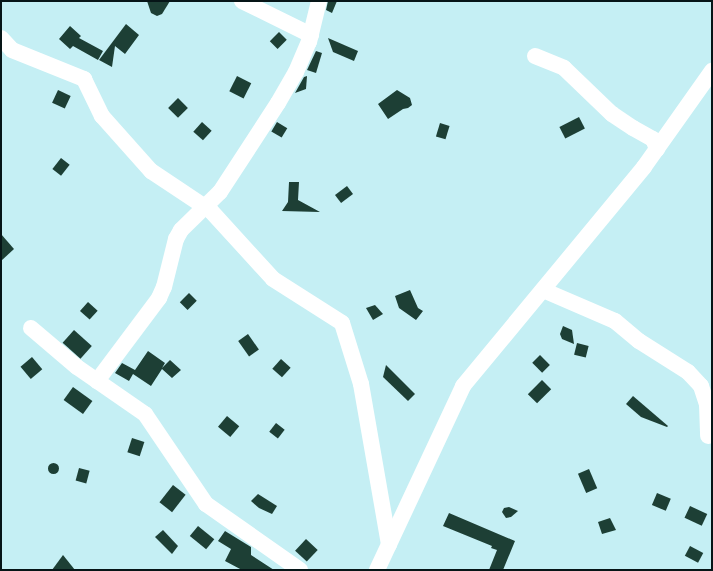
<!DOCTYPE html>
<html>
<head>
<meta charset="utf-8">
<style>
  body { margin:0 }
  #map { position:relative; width:713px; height:571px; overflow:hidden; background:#c5eff4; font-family:Cabin,sans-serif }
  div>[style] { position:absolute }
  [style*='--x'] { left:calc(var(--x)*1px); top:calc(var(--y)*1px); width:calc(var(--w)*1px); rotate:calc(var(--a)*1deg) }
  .building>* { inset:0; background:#1d3f35; transform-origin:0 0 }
  .round { border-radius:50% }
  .minor>* { height:16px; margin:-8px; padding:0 8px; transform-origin:8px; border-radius:8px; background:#fff }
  span { translate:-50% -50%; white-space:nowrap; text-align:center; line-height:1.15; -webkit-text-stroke:4px #d9fbfe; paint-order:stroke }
  .frame { position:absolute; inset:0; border:2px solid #061517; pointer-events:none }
</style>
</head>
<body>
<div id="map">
  <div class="building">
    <div style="clip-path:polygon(147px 1px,170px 1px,162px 14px,157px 16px,151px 13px)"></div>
    <div style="clip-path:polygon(328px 1px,337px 1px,332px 13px,326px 10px)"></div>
    <div style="clip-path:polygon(126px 24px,139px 35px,125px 54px,115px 46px,112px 67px,99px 60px)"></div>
    <div style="clip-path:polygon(70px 26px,81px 36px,79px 38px,103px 51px,98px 60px,73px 46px,70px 49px,59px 39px)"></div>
    <div style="left:279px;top:32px;width:11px;height:13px;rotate:45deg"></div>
    <div style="clip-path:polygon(328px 38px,358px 51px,354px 61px,333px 52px)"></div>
    <div style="clip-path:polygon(316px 51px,322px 53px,316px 73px,307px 70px)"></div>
    <div style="left:237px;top:76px;width:16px;height:17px;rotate:27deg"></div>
    <div style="clip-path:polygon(307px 76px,306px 89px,295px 93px,304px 77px)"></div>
    <div style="left:58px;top:90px;width:14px;height:14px;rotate:25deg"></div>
    <div style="clip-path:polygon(397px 90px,410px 98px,412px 105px,408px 108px,403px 109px,388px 119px,378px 104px)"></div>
    <div style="left:178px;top:98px;width:14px;height:14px;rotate:45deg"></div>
    <div style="left:579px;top:117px;width:13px;height:22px;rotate:63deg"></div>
    <div style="left:202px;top:122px;width:13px;height:13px;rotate:42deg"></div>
    <div style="left:277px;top:122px;width:12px;height:11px;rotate:31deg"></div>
    <div style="left:440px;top:123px;width:10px;height:14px;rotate:17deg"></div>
    <div style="left:61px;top:158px;width:11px;height:14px;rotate:38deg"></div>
    <div style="clip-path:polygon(289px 182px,299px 182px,298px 200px,320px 212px,282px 211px,288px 202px)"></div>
    <div style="left:347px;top:186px;width:10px;height:15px;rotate:53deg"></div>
    <div style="clip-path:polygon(1px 234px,14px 249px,1px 261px)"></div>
    <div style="clip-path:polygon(410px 290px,418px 308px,423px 311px,416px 320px,399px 308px,395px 296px)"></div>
    <div style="left:189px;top:293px;width:11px;height:13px;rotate:45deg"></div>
    <div style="left:88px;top:302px;width:13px;height:12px;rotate:42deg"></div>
    <div style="clip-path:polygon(375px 305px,383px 314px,373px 320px,366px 308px)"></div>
    <div style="clip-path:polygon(563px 326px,572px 330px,574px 344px,562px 339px,560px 334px)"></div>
    <div style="left:74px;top:330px;width:24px;height:17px;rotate:42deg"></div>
    <div style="left:248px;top:334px;width:19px;height:12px;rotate:55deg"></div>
    <div style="left:577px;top:343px;width:12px;height:12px;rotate:14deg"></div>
    <div style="clip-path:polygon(148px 351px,165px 363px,162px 368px,170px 360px,181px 370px,172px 378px,162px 369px,151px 386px,133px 374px,129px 381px,115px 373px,122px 363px,135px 370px)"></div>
    <div style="left:540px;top:355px;width:14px;height:11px;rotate:45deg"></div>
    <div style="left:32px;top:357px;width:16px;height:15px;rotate:50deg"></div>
    <div style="left:281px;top:359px;width:13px;height:13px;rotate:42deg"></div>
    <div style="clip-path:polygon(386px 365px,415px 394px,408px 401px,383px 377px)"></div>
    <div style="left:542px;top:380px;width:13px;height:20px;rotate:45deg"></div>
    <div style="left:73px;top:387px;width:24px;height:16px;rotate:36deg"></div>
    <div style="clip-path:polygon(633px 396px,668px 426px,667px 427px,641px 417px,626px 404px)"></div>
    <div style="left:227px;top:416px;width:16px;height:14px;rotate:40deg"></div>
    <div style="left:276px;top:423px;width:11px;height:11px;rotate:38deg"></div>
    <div style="left:132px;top:438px;width:13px;height:15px;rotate:18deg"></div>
    <div class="round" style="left:47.5px;top:462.5px;width:11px;height:11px"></div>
    <div style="left:79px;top:468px;width:11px;height:13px;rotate:15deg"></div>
    <div style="left:589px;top:469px;width:21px;height:12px;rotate:67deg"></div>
    <div style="left:173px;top:485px;width:16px;height:22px;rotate:38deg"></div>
    <div style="left:657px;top:493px;width:15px;height:13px;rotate:23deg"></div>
    <div style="clip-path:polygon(258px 494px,277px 506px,272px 514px,259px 508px,251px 501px)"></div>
    <div style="left:690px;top:506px;width:19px;height:13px;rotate:25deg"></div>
    <div style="clip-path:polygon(509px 507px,518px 511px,511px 517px,506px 518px,502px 512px,504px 508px)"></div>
    <div style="clip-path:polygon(449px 513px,515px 541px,503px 570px,489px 570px,497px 550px,491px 548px,492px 546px,443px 526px)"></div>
    <div style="clip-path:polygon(610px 518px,616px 530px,602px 534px,598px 522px)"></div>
    <div style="left:198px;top:526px;width:21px;height:13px;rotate:39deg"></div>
    <div style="clip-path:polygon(163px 530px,178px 546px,172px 554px,155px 537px)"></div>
    <div style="clip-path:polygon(225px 531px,251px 547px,251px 555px,274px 570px,242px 570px,225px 561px,231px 549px,218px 541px)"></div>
    <div style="left:306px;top:539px;width:16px;height:16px;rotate:43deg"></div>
    <div style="left:690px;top:546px;width:15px;height:11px;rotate:28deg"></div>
    <div style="clip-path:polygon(63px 555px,75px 570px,52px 570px)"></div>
  </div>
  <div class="minor">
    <div style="--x:242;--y:1;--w:77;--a:26.2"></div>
    <div style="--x:1;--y:38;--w:16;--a:47"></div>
    <div style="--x:12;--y:50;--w:78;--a:21.9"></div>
    <div style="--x:84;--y:79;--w:41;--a:64.1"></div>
    <div style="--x:102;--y:116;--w:74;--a:48.3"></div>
    <div style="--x:151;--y:171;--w:72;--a:33.7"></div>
    <div style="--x:211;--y:211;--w:92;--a:47.6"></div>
    <div style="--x:273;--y:279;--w:82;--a:32.5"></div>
    <div style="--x:342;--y:323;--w:64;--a:72.7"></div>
    <div style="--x:361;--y:384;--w:163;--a:80.1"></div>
    <div style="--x:535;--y:56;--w:31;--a:22"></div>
    <div style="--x:564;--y:68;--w:66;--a:43.8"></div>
    <div style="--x:612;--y:114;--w:25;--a:34"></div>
    <div style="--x:633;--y:128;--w:23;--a:29"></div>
    <div style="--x:653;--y:139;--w:11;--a:68"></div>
    <div style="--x:543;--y:290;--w:78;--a:23.3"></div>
    <div style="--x:615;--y:321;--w:31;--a:40"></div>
    <div style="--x:639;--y:341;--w:58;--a:32.3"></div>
    <div style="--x:688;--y:372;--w:19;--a:47"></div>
    <div style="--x:701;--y:386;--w:19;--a:72"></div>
    <div style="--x:707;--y:404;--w:32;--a:88"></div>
    <div style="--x:31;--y:328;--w:60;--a:40.3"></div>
    <div style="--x:77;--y:367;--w:83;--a:34.7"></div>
    <div style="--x:145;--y:414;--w:109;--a:55.9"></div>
    <div style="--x:206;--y:504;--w:115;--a:35.1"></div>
    <div style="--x:97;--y:381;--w:104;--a:-53.2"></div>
    <div style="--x:159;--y:298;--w:12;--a:-66"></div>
    <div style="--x:164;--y:287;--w:49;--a:-76"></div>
    <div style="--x:176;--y:239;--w:10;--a:-61"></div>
    <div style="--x:181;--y:230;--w:54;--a:-44.3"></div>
    <div style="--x:220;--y:192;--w:106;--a:-56.9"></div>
    <div style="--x:278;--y:103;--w:36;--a:-60"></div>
    <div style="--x:296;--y:72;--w:33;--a:-67"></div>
    <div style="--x:309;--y:42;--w:42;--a:-76.3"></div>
    <div style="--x:377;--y:570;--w:203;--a:-64.9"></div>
    <div style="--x:463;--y:386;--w:284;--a:-50.4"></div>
    <div style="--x:644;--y:167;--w:118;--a:-54.7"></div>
  </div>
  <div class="frame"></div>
</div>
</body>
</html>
